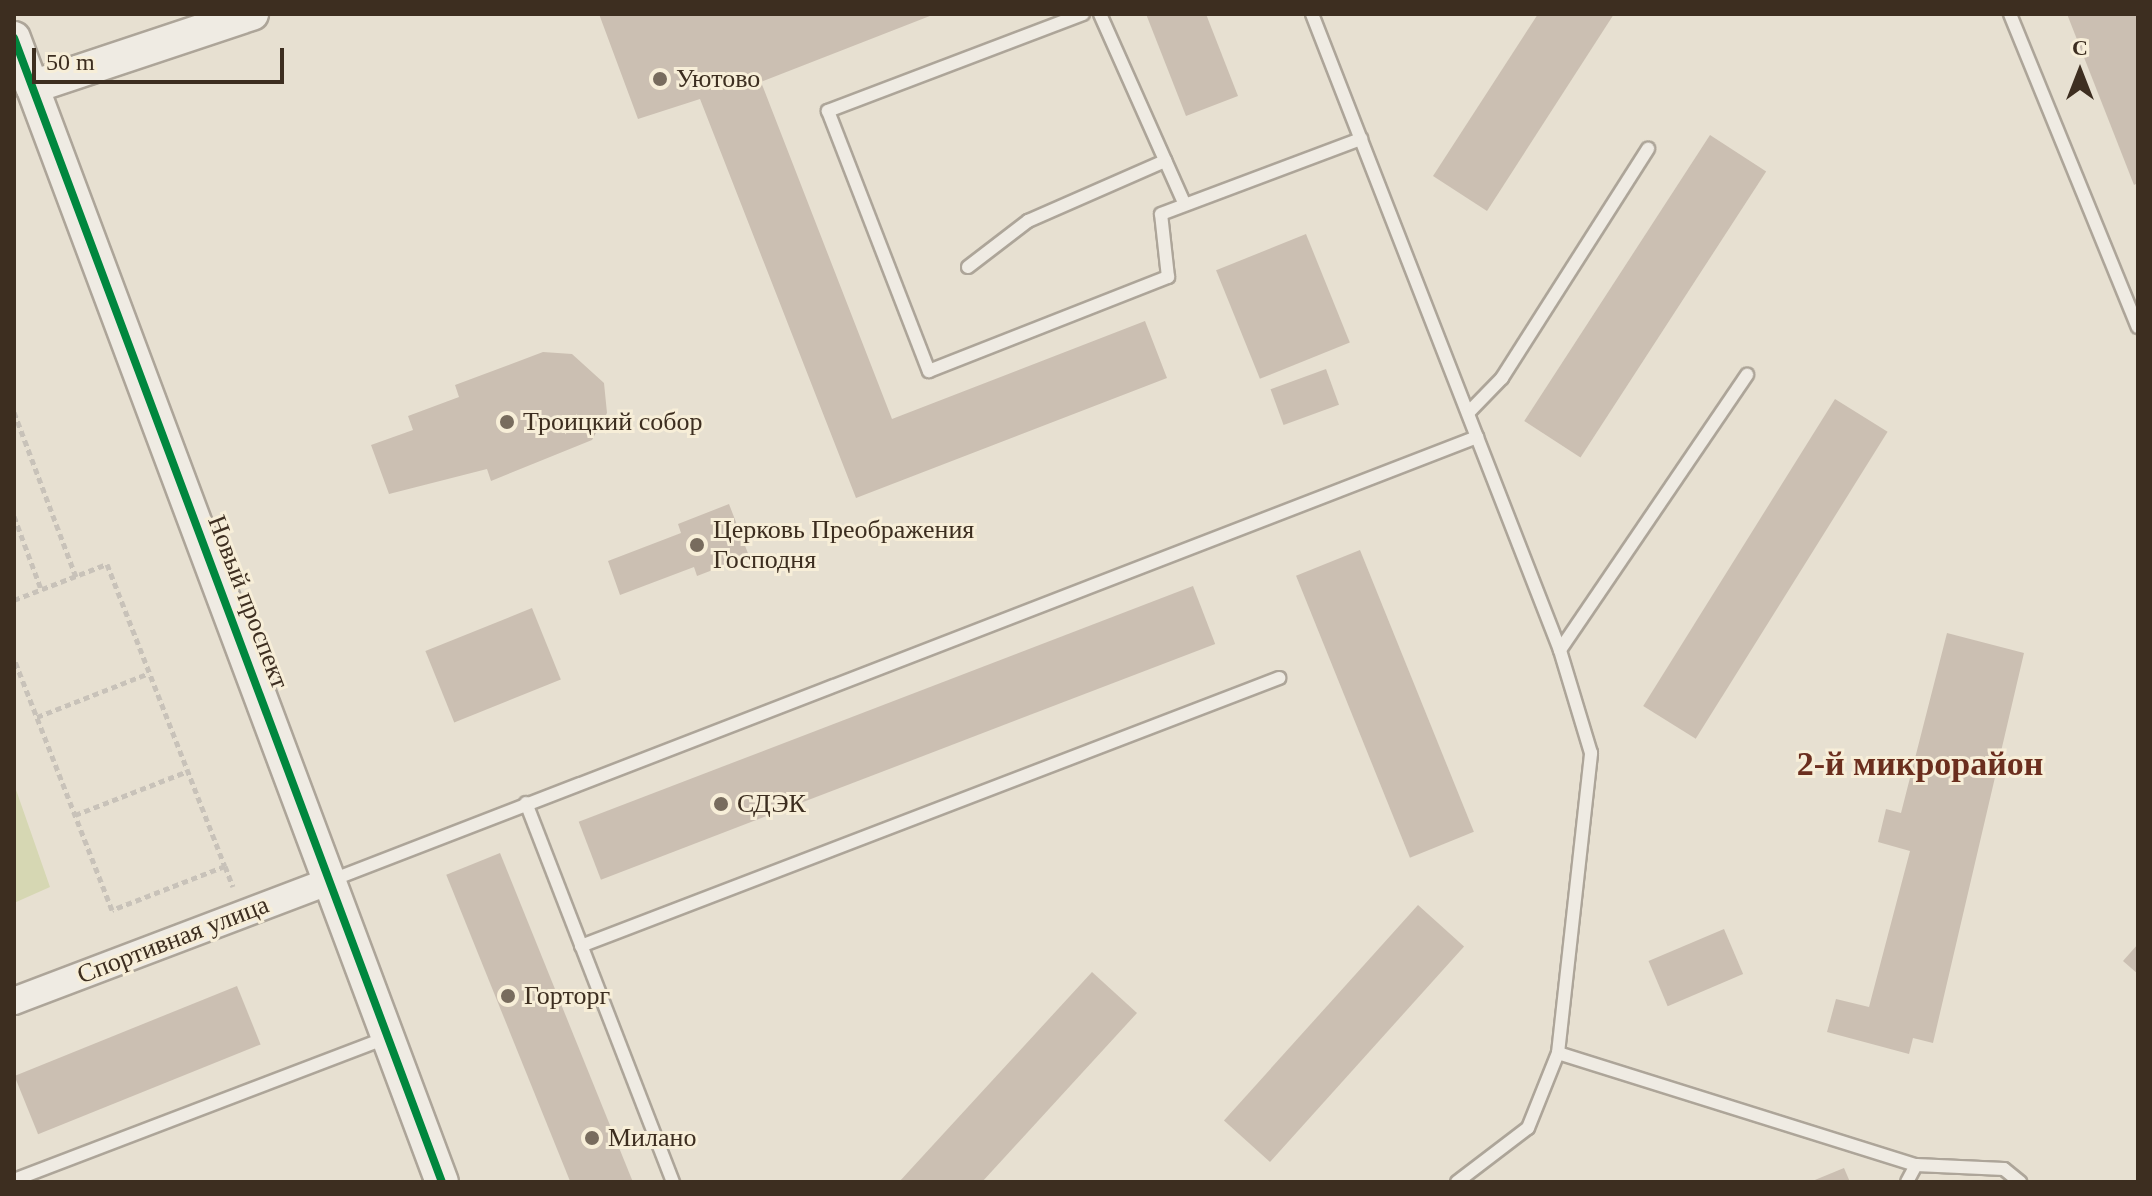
<!DOCTYPE html>
<html>
<head>
<meta charset="utf-8">
<style>
  body { margin:0 }
  #map { position:relative; width:2152px; height:1196px; overflow:hidden; background:#e7e0d1; font-family:Georgia,serif }
  div>[style] { position:absolute }
  [style*='--x'] { left:calc(var(--x)*1px); top:calc(var(--y)*1px); width:calc(var(--w)*1px); rotate:calc(var(--a)*1deg) }
  .green>* { inset:0; background:#d6d7b3 }
  .building>* { inset:0; background:#cbbfb2; transform-origin:0 0 }
  .path>* { height:5px; margin-top:-2.5px; transform-origin:0; background:repeating-linear-gradient(90deg,#c8c2b9 0 6px,transparent 0 10px) }
  .roads { filter:drop-shadow(2px 0 #ada599) drop-shadow(-2px 0 #ada599) drop-shadow(0 2px #ada599) drop-shadow(0 -2px #ada599) }
  .service>* { height:12px; margin:-6px; padding:0 6px; transform-origin:6px; border-radius:6px; background:#efebe3 }
  .minor>* { height:26px; margin:-13px; padding:0 13px; transform-origin:13px; border-radius:13px; background:#efebe3 }
  .tertiary>* { height:32px; margin:-16px; padding:0 16px; transform-origin:16px; border-radius:16px; background:#efebe3 }
  .cycleway>* { height:8px; margin:-4px; padding:0 4px; transform-origin:4px; border-radius:4px; background:#00873e }
  .dots>* { width:22px; height:22px; translate:-50% -50%; box-sizing:border-box; border:4px solid #f7eed8; border-radius:50% }
  span { translate:-50% -50%; white-space:nowrap; text-align:center; line-height:1.15; -webkit-text-stroke:6px #f7eed8; paint-order:stroke }
  .poi-label { font-size:26px; color:#3d2e20 }
  .left { translate:0 -50%; text-align:left }
  .street-label { font-size:26px; color:#3d2e20 }
  .district-label { font-size:34px; color:#6b2e1e; font-weight:700 }
  .frame { position:absolute; inset:0; border:16px solid #3d2e20; pointer-events:none }
  .north { position:absolute; left:2040px; top:32px; width:80px; height:80px; -webkit-text-stroke:6px #f7eed8; paint-order:stroke; rotate:0deg; font-size:22px; font-weight:700; line-height:32px; text-align:center; color:#3d2e20 }
  .north::after { content:''; display:block; margin:auto; width:28px; height:36px; background:#3d2e20; clip-path:polygon(50% 0,100% 100%,50% 72%,0 100%) }
  .scale { position:absolute; left:32px; top:48px; width:252px; height:36px; box-sizing:border-box; border:4px solid #3d2e20; border-top:0; padding-left:10px; font-size:24px; line-height:28px; white-space:nowrap; color:#3d2e20; -webkit-text-stroke:6px #f7eed8; paint-order:stroke }
</style>
</head>
<body>
<div id="map">
  <div class="green">
    <div style="clip-path:polygon(14px 784px,50px 887px,14px 903px)"></div>
  </div>
  <div class="building">
    <div style="clip-path:polygon(599px 14px,935px 14px,761px 82px,892px 419px,1145px 321px,1167px 378px,856px 498px,700px 99px,638px 119px)"></div>
    <div style="clip-path:polygon(1146px 14px,1206px 14px,1238px 96px,1186px 116px)"></div>
    <div style="clip-path:polygon(1538px 14px,1614px 14px,1487px 211px,1433px 176px)"></div>
    <div style="clip-path:polygon(2067px 14px,2138px 14px,2138px 183px,2134px 185px)"></div>
    <div style="left:1710px;top:135px;width:67px;height:341px;rotate:33deg"></div>
    <div style="left:1306px;top:234px;width:117px;height:97px;rotate:68deg"></div>
    <div style="clip-path:polygon(543px 352px,572px 354px,604px 383px,607px 413px,592px 440px,491px 481px,487px 469px,389px 494px,371px 445px,413px 430px,408px 416px,459px 397px,455px 385px)"></div>
    <div style="left:1326px;top:369px;width:38px;height:59px;rotate:70deg"></div>
    <div style="left:1835px;top:399px;width:62px;height:362px;rotate:32deg"></div>
    <div style="clip-path:polygon(729px 504px,749px 556px,697px 576px,694px 567px,620px 595px,608px 561px,681px 533px,678px 524px)"></div>
    <div style="left:1360px;top:550px;width:304px;height:69px;rotate:68deg"></div>
    <div style="left:1193px;top:586px;width:62px;height:658px;rotate:69deg"></div>
    <div style="left:532px;top:608px;width:77px;height:115px;rotate:68deg"></div>
    <div style="clip-path:polygon(1947px 633px,2024px 653px,1933px 1043px,1913px 1038px,1909px 1054px,1827px 1032px,1836px 999px,1869px 1007px,1910px 851px,1878px 842px,1886px 809px,1901px 813px)"></div>
    <div style="left:500px;top:853px;width:354px;height:58px;rotate:68deg"></div>
    <div style="left:1418px;top:905px;width:62px;height:290px;rotate:42deg"></div>
    <div style="left:1724px;top:929px;width:49px;height:82px;rotate:67deg"></div>
    <div style="clip-path:polygon(2138px 944px,2138px 974px,2123px 961px)"></div>
    <div style="clip-path:polygon(1092px 972px,1137px 1013px,982px 1182px,899px 1182px)"></div>
    <div style="left:237px;top:986px;width:63px;height:240px;rotate:68deg"></div>
    <div style="clip-path:polygon(1844px 1168px,1850px 1182px,1810px 1182px)"></div>
  </div>
  <div class="path">
    <div style="--x:14;--y:412;--w:176;--a:69.4"></div>
    <div style="--x:14;--y:516;--w:78;--a:69.7"></div>
    <div style="--x:14;--y:600;--w:100;--a:-21.2"></div>
    <div style="--x:107;--y:564;--w:324;--a:68.7"></div>
    <div style="--x:225;--y:866;--w:121;--a:158.7"></div>
    <div style="--x:112;--y:910;--w:269;--a:-111.3"></div>
    <div style="--x:37;--y:717;--w:120;--a:-21.4"></div>
    <div style="--x:75;--y:815;--w:121;--a:-21.3"></div>
    <div style="--x:225;--y:866;--w:22;--a:69"></div>
  </div>
  <div class="roads">
    <div class="service">
      <div style="--x:1083;--y:14;--w:273;--a:159.2"></div>
      <div style="--x:828;--y:111;--w:279;--a:68.8"></div>
      <div style="--x:929;--y:371;--w:257;--a:-21.5"></div>
      <div style="--x:1168;--y:277;--w:63;--a:-96.3"></div>
      <div style="--x:1161;--y:214;--w:214;--a:-20.6"></div>
      <div style="--x:1100;--y:14;--w:207;--a:66"></div>
      <div style="--x:1312;--y:14;--w:683;--a:68.7"></div>
      <div style="--x:2010;--y:14;--w:338;--a:67.8"></div>
      <div style="--x:968;--y:267;--w:76;--a:-37.5"></div>
      <div style="--x:1028;--y:221;--w:150;--a:-23.7"></div>
      <div style="--x:1468;--y:413;--w:49;--a:-45.8"></div>
      <div style="--x:1502;--y:378;--w:272;--a:-57.5"></div>
      <div style="--x:526;--y:803;--w:407;--a:68.8"></div>
      <div style="--x:332;--y:880;--w:1228;--a:-21.15"></div>
      <div style="--x:581;--y:946;--w:748;--a:-21"></div>
      <div style="--x:1558;--y:1053;--w:375;--a:17.4"></div>
      <div style="--x:1916;--y:1165;--w:19;--a:118"></div>
      <div style="--x:1916;--y:1165;--w:88;--a:2.6"></div>
      <div style="--x:2004;--y:1169;--w:21;--a:39"></div>
      <div style="--x:14;--y:1180;--w:400;--a:-20.9"></div>
      <div style="--x:1457;--y:1182;--w:89;--a:-37.3"></div>
      <div style="--x:1528;--y:1128;--w:81;--a:-68.2"></div>
      <div style="--x:1558;--y:1053;--w:302;--a:-83.7"></div>
      <div style="--x:1591;--y:753;--w:108;--a:-106.8"></div>
      <div style="--x:1560;--y:650;--w:333;--a:-55.8"></div>
    </div>
    <div class="minor">
      <div style="--x:14;--y:1001;--w:340;--a:-20.8"></div>
    </div>
    <div class="tertiary">
      <div style="--x:14;--y:38;--w:1221;--a:69.49"></div>
      <div style="--x:32;--y:87;--w:232;--a:-18.4"></div>
    </div>
  </div>
  <div class="cycleway">
    <div style="--x:14;--y:38;--w:1221;--a:69.49"></div>
  </div>
  <div class="dots">
    <div style="left:660px;top:79px;background:#786c5e"></div>
    <div style="left:507px;top:422px;background:#786c5e"></div>
    <div style="left:697px;top:545px;background:#786c5e"></div>
    <div style="left:721px;top:804px;background:#786c5e"></div>
    <div style="left:508px;top:996px;background:#786c5e"></div>
    <div style="left:592px;top:1138px;background:#786c5e"></div>
  </div>
  <div class="poi-label">
    <span class="left" style="left:676px;top:79px">Уютово</span>
    <span class="left" style="left:523px;top:422px">Троицкий собор</span>
    <span class="left" style="left:713px;top:545px">Церковь Преображения<br>Господня</span>
    <span class="left" style="left:737px;top:804px">СДЭК</span>
    <span class="left" style="left:524px;top:996px">Горторг</span>
    <span class="left" style="left:608px;top:1138px">Милано</span>
  </div>
  <div class="street-label">
    <span style="left:248px;top:602px;rotate:69deg">Новый проспект</span>
    <span style="left:173px;top:940px;rotate:-21deg">Спортивная улица</span>
  </div>
  <div class="district-label">
    <span style="left:1920px;top:764px">2-й микрорайон</span>
  </div>
  <div class="frame"></div>
  <div class="north">С</div>
  <div class="scale">50 m</div>
</div>
</body>
</html>
